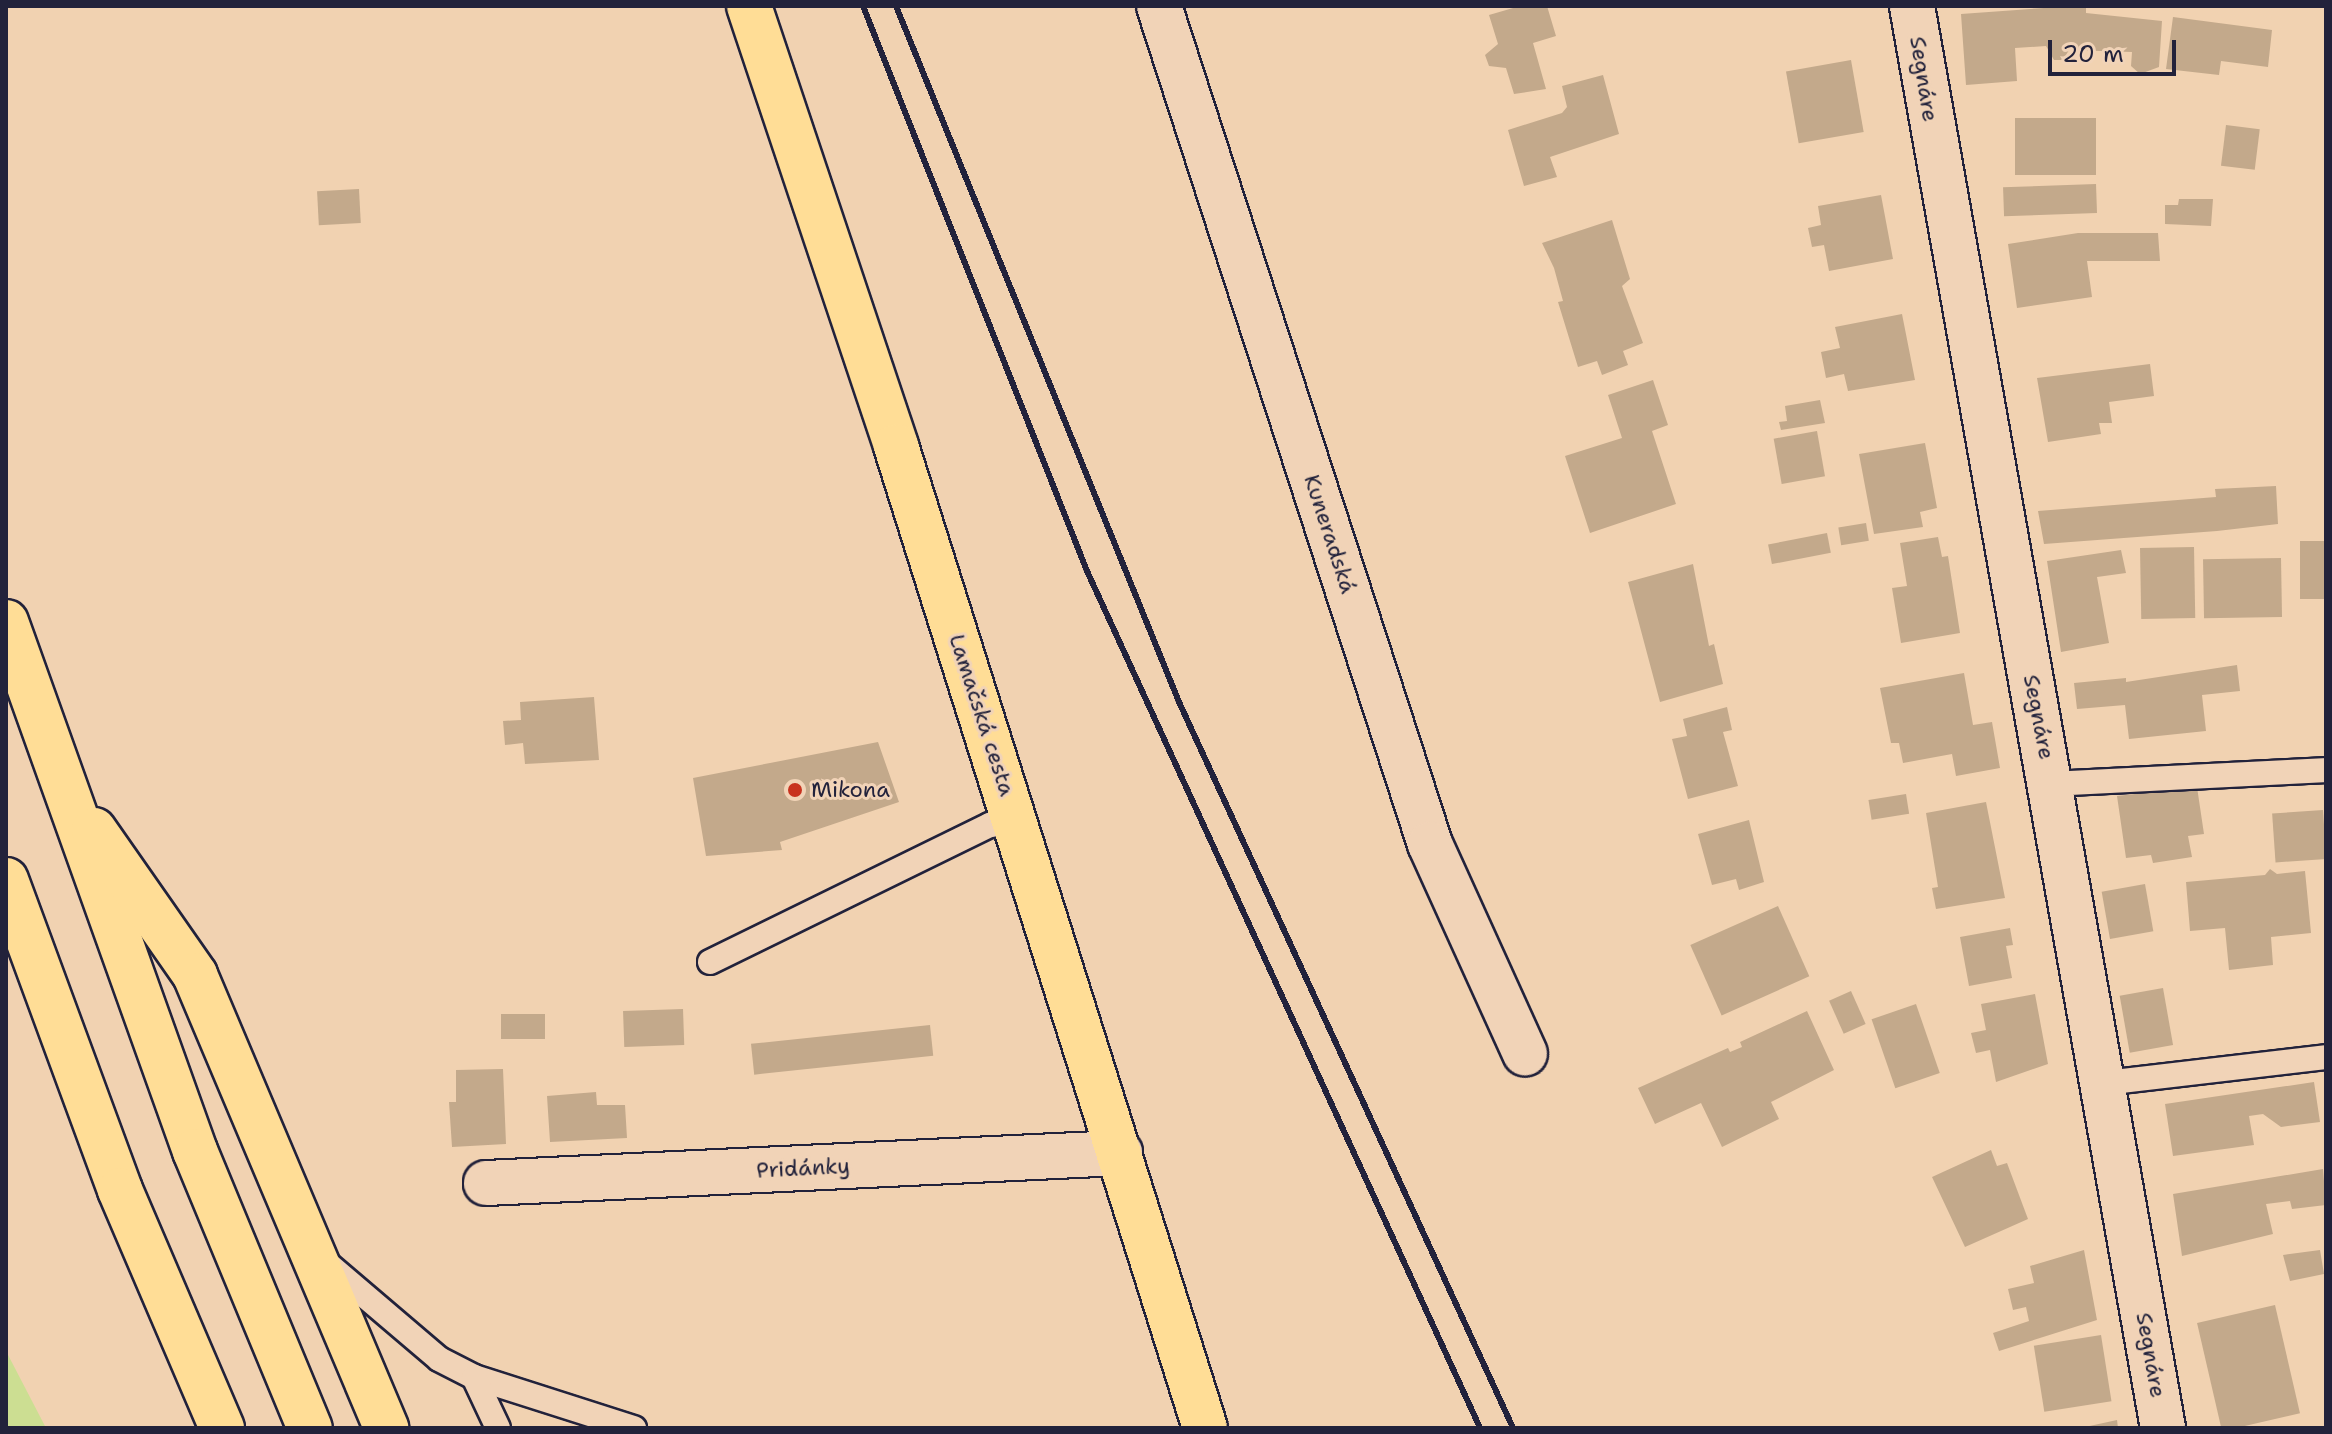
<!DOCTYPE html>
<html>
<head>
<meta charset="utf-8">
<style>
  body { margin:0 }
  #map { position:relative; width:2332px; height:1434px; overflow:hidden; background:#f1d2b1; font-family:"Shantell Sans",sans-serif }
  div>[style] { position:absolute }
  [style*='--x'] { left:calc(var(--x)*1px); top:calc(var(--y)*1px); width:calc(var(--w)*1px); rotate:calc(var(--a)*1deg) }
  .green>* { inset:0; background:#ccde92 }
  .building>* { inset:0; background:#c3a98b; transform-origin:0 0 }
  .roads { filter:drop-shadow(2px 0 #22223b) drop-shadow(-2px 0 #22223b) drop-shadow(0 2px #22223b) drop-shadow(0 -2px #22223b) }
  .service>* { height:24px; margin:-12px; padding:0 12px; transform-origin:12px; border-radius:12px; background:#f1d3b7 }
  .minor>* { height:44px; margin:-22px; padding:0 22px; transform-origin:22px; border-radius:22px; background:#f1d3b7 }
  .primary>* { height:44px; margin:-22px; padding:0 22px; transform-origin:22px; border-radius:22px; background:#ffdd96 }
  .motorway>* { height:44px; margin:-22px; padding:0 22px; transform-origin:22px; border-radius:22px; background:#ffdd96 }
  .rail>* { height:6px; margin:-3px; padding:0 3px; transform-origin:3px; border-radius:3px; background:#22223b }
  .dots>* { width:22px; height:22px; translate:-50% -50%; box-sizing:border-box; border:4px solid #f1d3b7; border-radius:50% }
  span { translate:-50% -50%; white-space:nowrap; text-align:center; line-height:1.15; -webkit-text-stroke:6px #f1d3b7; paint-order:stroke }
  .street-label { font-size:22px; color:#22223b }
  .poi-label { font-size:22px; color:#22223b }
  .left { translate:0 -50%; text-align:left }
  .frame { position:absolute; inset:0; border:8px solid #22223b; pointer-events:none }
  .scale { position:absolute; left:2048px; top:40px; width:128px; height:36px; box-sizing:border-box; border:4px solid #22223b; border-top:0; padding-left:10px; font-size:24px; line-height:28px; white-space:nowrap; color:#22223b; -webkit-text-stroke:6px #f1d3b7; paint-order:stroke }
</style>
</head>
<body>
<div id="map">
  <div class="green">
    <div style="clip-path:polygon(6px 1351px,46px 1428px,6px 1428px)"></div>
  </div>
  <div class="building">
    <div style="clip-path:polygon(1520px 6px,1547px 6px,1556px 36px,1533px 43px,1546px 89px,1514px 94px,1506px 68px,1489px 66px,1485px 55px,1498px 44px,1489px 15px)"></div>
    <div style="clip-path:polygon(2044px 8px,2086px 8px,2086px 13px,2162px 21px,2159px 67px,2140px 74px,2131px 66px,2132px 52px,2069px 50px,2063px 60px,2054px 60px,2046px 46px,2015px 48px,2017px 81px,1966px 85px,1961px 14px)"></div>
    <div style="clip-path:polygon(2173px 17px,2272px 30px,2268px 67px,2221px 61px,2219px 75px,2166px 69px)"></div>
    <div style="left:1851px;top:60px;width:73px;height:66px;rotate:80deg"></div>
    <div style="clip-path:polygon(1603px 75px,1619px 134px,1550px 157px,1557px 177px,1524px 186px,1508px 130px,1562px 113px,1567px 107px,1562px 86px)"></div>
    <div style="left:2096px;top:118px;width:57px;height:81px;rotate:90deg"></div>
    <div style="left:2226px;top:125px;width:34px;height:41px;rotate:7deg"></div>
    <div style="left:2096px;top:184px;width:29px;height:93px;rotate:88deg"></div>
    <div style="left:359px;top:189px;width:34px;height:42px;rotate:87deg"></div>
    <div style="clip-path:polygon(1881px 195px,1893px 259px,1829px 271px,1824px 245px,1812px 247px,1808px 228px,1821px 225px,1818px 206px)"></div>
    <div style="clip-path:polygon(2179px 199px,2213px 199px,2211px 226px,2165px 224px,2165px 205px,2178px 205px)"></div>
    <div style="clip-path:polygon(1612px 220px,1630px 279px,1622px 286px,1643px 343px,1623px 351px,1628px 365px,1602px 375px,1597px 361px,1578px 367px,1558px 302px,1563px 301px,1554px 268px,1542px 243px)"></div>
    <div style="clip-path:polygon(2078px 233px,2158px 233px,2160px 261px,2087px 261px,2092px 297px,2017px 308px,2008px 244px)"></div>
    <div style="clip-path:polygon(1902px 314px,1915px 380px,1848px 391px,1844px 374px,1826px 378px,1821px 352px,1840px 348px,1835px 327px)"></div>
    <div style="clip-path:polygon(2150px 364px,2154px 396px,2109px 402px,2112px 423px,2099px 423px,2101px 434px,2048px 442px,2037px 378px)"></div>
    <div style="clip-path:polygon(1653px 380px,1668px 425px,1652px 431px,1676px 504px,1590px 533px,1565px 456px,1622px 438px,1608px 395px)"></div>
    <div style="clip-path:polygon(1820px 400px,1825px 423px,1781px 430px,1779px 422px,1787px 421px,1785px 406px)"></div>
    <div style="left:1817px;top:431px;width:46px;height:44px;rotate:80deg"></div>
    <div style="clip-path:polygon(1925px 443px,1937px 508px,1920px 512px,1923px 527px,1874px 534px,1859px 454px)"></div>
    <div style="clip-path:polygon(2276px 486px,2278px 524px,2217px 531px,2044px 544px,2038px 511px,2216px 497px,2215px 489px)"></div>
    <div style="left:1866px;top:523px;width:18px;height:28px;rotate:81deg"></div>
    <div style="left:1827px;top:533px;width:20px;height:60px;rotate:79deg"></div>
    <div style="clip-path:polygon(1938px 537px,1942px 557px,1948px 556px,1960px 633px,1901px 643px,1892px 588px,1907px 586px,1900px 543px)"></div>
    <div style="left:2300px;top:541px;width:26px;height:58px"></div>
    <div style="left:2194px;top:547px;width:71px;height:54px;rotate:89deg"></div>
    <div style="clip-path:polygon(2121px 550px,2126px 573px,2097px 577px,2109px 643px,2061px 652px,2047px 561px)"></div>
    <div style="left:2281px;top:558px;width:59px;height:78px;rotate:89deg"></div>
    <div style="clip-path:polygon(1693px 564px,1709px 646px,1714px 644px,1723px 684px,1660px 702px,1628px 582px)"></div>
    <div style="clip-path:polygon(2237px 665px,2240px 691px,2202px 695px,2206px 731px,2129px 739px,2125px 705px,2077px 709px,2074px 683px,2126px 678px,2126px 682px)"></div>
    <div style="clip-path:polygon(1964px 673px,1973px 725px,1992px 722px,2000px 768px,1956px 776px,1952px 754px,1903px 763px,1899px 743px,1891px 743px,1880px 688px)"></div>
    <div style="clip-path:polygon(594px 697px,599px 760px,525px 764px,523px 743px,505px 745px,503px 721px,521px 720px,520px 702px)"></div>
    <div style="clip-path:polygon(1727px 707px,1732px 730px,1723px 732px,1738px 786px,1688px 799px,1672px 739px,1687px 736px,1683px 719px)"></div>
    <div style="clip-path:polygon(878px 742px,899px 802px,780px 842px,782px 850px,706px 856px,693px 778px)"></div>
    <div style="clip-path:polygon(2197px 787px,2204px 834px,2188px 836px,2192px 857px,2153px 863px,2151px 855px,2126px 858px,2117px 796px)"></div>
    <div style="left:1906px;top:794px;width:20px;height:38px;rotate:81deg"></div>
    <div style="clip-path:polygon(1986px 802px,2005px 898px,1936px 909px,1932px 888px,1938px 887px,1926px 813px)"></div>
    <div style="left:2323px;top:810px;width:49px;height:51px;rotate:86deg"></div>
    <div style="clip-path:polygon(1749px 820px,1764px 882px,1739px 890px,1736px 879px,1712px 885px,1698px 834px)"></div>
    <div style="clip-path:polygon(2270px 869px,2277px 874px,2305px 871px,2311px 933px,2271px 937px,2273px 965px,2229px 970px,2225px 928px,2190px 931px,2186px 882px,2265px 875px)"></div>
    <div style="left:2145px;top:884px;width:48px;height:44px;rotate:80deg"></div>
    <div style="left:1778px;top:906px;width:77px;height:96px;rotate:66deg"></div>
    <div style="clip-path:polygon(2010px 928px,2013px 945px,2006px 946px,2012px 978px,1969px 986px,1960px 937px)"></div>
    <div style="left:2163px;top:988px;width:58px;height:44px;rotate:80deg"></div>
    <div style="left:1851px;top:991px;width:36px;height:24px;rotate:66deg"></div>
    <div style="clip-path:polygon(2035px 994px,2048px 1064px,1996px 1082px,1990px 1050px,1976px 1053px,1971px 1033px,1986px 1030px,1981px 1004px)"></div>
    <div style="left:1916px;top:1004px;width:73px;height:47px;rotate:71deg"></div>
    <div style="left:683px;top:1009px;width:36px;height:60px;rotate:88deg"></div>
    <div style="clip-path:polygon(1807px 1011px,1834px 1070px,1771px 1102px,1779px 1119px,1722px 1147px,1701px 1103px,1655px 1124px,1638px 1088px,1728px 1048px,1730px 1052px,1742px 1047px,1740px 1042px)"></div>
    <div style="left:545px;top:1014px;width:25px;height:44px;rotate:90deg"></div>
    <div style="left:930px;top:1025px;width:31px;height:180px;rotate:84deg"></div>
    <div style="clip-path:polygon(503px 1069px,506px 1144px,452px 1147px,449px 1102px,456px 1102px,456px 1070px)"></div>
    <div style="clip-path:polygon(2314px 1082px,2320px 1122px,2281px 1127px,2263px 1114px,2249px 1116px,2254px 1145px,2173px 1156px,2165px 1104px)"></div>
    <div style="clip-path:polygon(596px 1092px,597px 1105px,625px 1105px,627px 1138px,550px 1142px,547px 1096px)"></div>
    <div style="clip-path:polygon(1991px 1150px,1997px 1166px,2007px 1163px,2028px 1219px,1965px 1247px,1932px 1177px)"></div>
    <div style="clip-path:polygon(2323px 1169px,2326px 1205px,2292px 1209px,2290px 1201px,2266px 1204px,2273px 1234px,2182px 1256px,2173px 1194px)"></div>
    <div style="clip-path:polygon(2084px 1250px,2097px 1320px,1999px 1351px,1993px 1333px,2029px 1321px,2026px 1307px,2013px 1310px,2008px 1289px,2034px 1283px,2030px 1266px)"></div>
    <div style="clip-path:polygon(2320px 1250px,2324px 1274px,2290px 1281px,2283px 1255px)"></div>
    <div style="left:2275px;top:1305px;width:111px;height:80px;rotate:77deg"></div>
    <div style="left:2101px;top:1335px;width:67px;height:68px;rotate:81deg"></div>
    <div style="clip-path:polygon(2117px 1420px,2118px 1428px,2085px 1428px,2085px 1427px)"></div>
  </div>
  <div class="roads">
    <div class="service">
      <div style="--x:2052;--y:784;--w:274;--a:-2.9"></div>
      <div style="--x:710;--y:962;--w:312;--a:-26.1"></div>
      <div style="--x:990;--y:825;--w:26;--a:-7"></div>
      <div style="--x:2105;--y:1083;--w:223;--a:-6.7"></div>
      <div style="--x:324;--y:1261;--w:151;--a:40.4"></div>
      <div style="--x:439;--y:1359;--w:39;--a:27"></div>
      <div style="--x:474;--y:1377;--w:168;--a:17.7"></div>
      <div style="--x:474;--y:1377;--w:56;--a:64.8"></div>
    </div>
    <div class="minor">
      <div style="--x:1159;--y:6;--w:881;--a:72.08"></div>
      <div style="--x:1430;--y:844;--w:230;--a:65.6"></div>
      <div style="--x:1912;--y:6;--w:1444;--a:79.99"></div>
      <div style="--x:486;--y:1183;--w:635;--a:-2.71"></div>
    </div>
    <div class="primary">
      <div style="--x:749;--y:6;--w:464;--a:71.5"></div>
      <div style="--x:896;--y:446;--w:1029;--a:72.53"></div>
    </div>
    <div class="motorway">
      <div style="--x:6;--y:622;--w:562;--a:70.34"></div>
      <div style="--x:195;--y:1151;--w:300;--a:67.5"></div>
      <div style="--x:94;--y:830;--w:177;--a:55.1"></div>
      <div style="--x:195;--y:975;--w:492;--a:67.1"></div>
      <div style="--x:6;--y:880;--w:330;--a:69.8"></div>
      <div style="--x:120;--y:1190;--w:259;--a:66.8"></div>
    </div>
  </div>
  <div class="rail">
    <div style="--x:863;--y:6;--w:608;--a:68.37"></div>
    <div style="--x:1087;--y:571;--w:943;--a:65.36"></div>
    <div style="--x:896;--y:6;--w:751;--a:67.87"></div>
    <div style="--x:1179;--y:702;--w:799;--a:65.29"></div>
  </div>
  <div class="dots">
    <div style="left:795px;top:790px;background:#c8321e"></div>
  </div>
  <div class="street-label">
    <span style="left:1924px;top:79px;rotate:81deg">Segnáre</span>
    <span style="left:1330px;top:534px;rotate:72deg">Kuneradská</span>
    <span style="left:982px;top:715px;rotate:72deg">Lamačská cesta</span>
    <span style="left:2039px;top:717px;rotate:79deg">Segnáre</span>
    <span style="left:803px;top:1168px;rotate:-3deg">Pridánky</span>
    <span style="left:2151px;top:1355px;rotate:80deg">Segnáre</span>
  </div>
  <div class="poi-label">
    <span class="left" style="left:811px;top:790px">Mikona</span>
  </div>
  <div class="frame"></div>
  <div class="scale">20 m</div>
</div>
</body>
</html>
